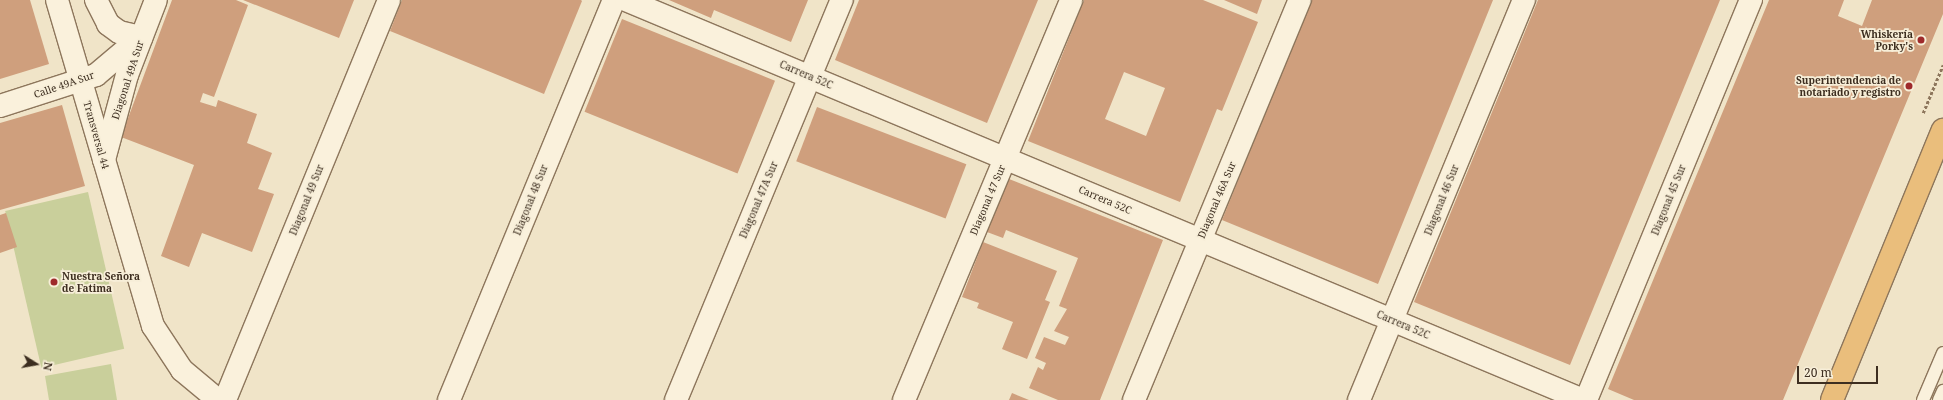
<!DOCTYPE html>
<html>
<head>
<meta charset="utf-8">
<style>
  body { margin:0 }
  #map { position:relative; width:1943px; height:400px; overflow:hidden; background:#f0e4c8; font-family:"Noto Serif",serif }
  div>[style] { position:absolute }
  [style*='--x'] { left:calc(var(--x)*1px); top:calc(var(--y)*1px); width:calc(var(--w)*1px); rotate:calc(var(--a)*1deg) }
  .green>* { inset:0; background:#c9cf9b; transform-origin:0 0 }
  .building>* { inset:0; background:#cf9f7d; transform-origin:0 0 }
  .path>* { height:2.5px; margin-top:-1.25px; transform-origin:0; background:repeating-linear-gradient(90deg,#8d765c 0 3px,transparent 0 5px) }
  .roads { filter:drop-shadow(1px 0 #8d765c) drop-shadow(-1px 0 #8d765c) drop-shadow(0 1px #8d765c) drop-shadow(0 -1px #8d765c) }
  .service>* { height:12px; margin:-6px; padding:0 6px; transform-origin:6px; border-radius:6px; background:#faf1dc }
  .minor>* { height:22px; margin:-11px; padding:0 11px; transform-origin:11px; border-radius:11px; background:#faf1dc }
  .tertiary>* { height:22px; margin:-11px; padding:0 11px; transform-origin:11px; border-radius:11px; background:#faf1dc }
  .trunk>* { height:22px; margin:-11px; padding:0 11px; transform-origin:11px; border-radius:11px; background:#eabe7c }
  .dots>* { width:11px; height:11px; translate:-50% -50%; box-sizing:border-box; border:2px solid #f7eed8; border-radius:50% }
  span { translate:-50% -50%; white-space:nowrap; text-align:center; line-height:1.15; -webkit-text-stroke:3.5px #f7eed8; paint-order:stroke }
  .poi-label { font-size:10px; color:#3d2e20; font-weight:700 }
  .right { translate:-100% -50%; text-align:right }
  .left { translate:0 -50%; text-align:left }
  .street-label { font-size:10px; color:#3d2e20 }
  .north { position:absolute; left:16px; top:344px; width:40px; height:40px; -webkit-text-stroke:3px #f7eed8; paint-order:stroke; rotate:101deg; font-size:11px; font-weight:700; line-height:16px; text-align:center; color:#3d2e20 }
  .north::after { content:''; display:block; margin:auto; width:14px; height:18px; background:#3d2e20; clip-path:polygon(50% 0,100% 100%,50% 72%,0 100%) }
  .scale { position:absolute; left:1797px; top:366px; width:81px; height:18px; box-sizing:border-box; border:2px solid #3d2e20; border-top:0; padding-left:5px; font-size:12px; line-height:14px; white-space:nowrap; color:#3d2e20; -webkit-text-stroke:3px #f7eed8; paint-order:stroke }
</style>
</head>
<body>
<div id="map">
  <div class="green">
    <div style="left:88px;top:192px;width:161px;height:85px;rotate:77deg"></div>
    <div style="clip-path:polygon(111px 364px,117px 400px,49px 400px,45px 376px)"></div>
  </div>
  <div class="building">
    <div style="clip-path:polygon(0 0,30px 0,49px 64px,0 79px)"></div>
    <div style="clip-path:polygon(172px 0,236px 0,248px 5px,214px 97px,203px 93px,200px 102px,216px 107px,218px 100px,257px 114px,247px 143px,272px 153px,258px 189px,274px 194px,252px 252px,202px 233px,189px 267px,161px 256px,194px 165px,121px 137px)"></div>
    <div style="clip-path:polygon(243px 0,354px 0,339px 38px)"></div>
    <div style="clip-path:polygon(402px 0,581px 0,582px 1px,544px 94px,390px 31px)"></div>
    <div style="clip-path:polygon(669px 0,808px 0,791px 42px,714px 10px,711px 18px)"></div>
    <div style="clip-path:polygon(859px 0,1038px 0,987px 123px,835px 60px)"></div>
    <div style="clip-path:polygon(evenodd,1084px 0,1203px 0,1258px 22px,1222px 111px,1217px 109px,1180px 202px,1028px 141px,1084px 0,1124px 72px,1165px 88px,1146px 136px,1105px 119px,1124px 72px)"></div>
    <div style="clip-path:polygon(1224px 0,1262px 0,1257px 14px)"></div>
    <div style="clip-path:polygon(1311px 0,1493px 0,1378px 284px,1222px 220px)"></div>
    <div style="clip-path:polygon(1538px 0,1720px 0,1570px 365px,1414px 302px)"></div>
    <div style="clip-path:polygon(1769px 0,1844px 0,1838px 16px,1862px 26px,1872px 0,1943px 0,1943px 14px,1783px 400px,1634px 400px,1608px 389px)"></div>
    <div style="left:622px;top:19px;width:165px;height:100px;rotate:22deg"></div>
    <div style="clip-path:polygon(62px 105px,85px 186px,0 210px,0 123px)"></div>
    <div style="left:817px;top:107px;width:160px;height:58px;rotate:21deg"></div>
    <div style="clip-path:polygon(1009px 179px,1163px 240px,1100px 400px,1058px 400px,1029px 388px,1038px 367px,1043px 370px,1046px 363px,1035px 358px,1044px 337px,1065px 345px,1069px 337px,1054px 331px,1067px 309px,1059px 306px,1078px 258px,1006px 230px,1003px 238px,987px 232px)"></div>
    <div style="clip-path:polygon(6px 213px,17px 247px,0 253px,0 215px)"></div>
    <div style="clip-path:polygon(983px 242px,1057px 271px,1045px 300px,1050px 302px,1027px 359px,1002px 349px,1013px 322px,977px 308px,979px 303px,962px 297px)"></div>
    <div style="clip-path:polygon(1012px 393px,1029px 400px,1009px 400px)"></div>
  </div>
  <div class="path">
    <div style="--x:1923;--y:113;--w:52;--a:-67.4"></div>
  </div>
  <div class="roads">
    <div class="service">
      <div style="--x:1923;--y:400;--w:51;--a:-66.9"></div>
      <div style="--x:1939;--y:400;--w:10;--a:-66"></div>
    </div>
    <div class="minor">
      <div style="--x:0;--y:106;--w:101;--a:-17.9"></div>
      <div style="--x:96;--y:75;--w:59;--a:-40.2"></div>
      <div style="--x:225;--y:400;--w:432;--a:-67.7"></div>
      <div style="--x:449;--y:400;--w:433;--a:-67.6"></div>
      <div style="--x:676;--y:400;--w:433;--a:-67.5"></div>
      <div style="--x:904;--y:400;--w:433;--a:-67.3"></div>
      <div style="--x:1134;--y:400;--w:433;--a:-67.5"></div>
      <div style="--x:1359;--y:400;--w:433;--a:-67.6"></div>
      <div style="--x:1586;--y:400;--w:433;--a:-67.6"></div>
    </div>
    <div class="tertiary">
      <div style="--x:57;--y:0;--w:340;--a:73.6"></div>
      <div style="--x:153;--y:326;--w:53;--a:56.6"></div>
      <div style="--x:182;--y:370;--w:47;--a:39.8"></div>
      <div style="--x:96;--y:0;--w:27;--a:63"></div>
      <div style="--x:108;--y:24;--w:14;--a:36"></div>
      <div style="--x:119;--y:32;--w:23;--a:13"></div>
      <div style="--x:626;--y:0;--w:1037;--a:22.68"></div>
      <div style="--x:104;--y:160;--w:88;--a:-74.9"></div>
      <div style="--x:127;--y:75;--w:80;--a:-68.9"></div>
    </div>
    <div class="trunk">
      <div style="--x:1832;--y:400;--w:292;--a:-67.7"></div>
    </div>
  </div>
  <div class="dots">
    <div style="left:1921px;top:40px;background:#9e2a2b"></div>
    <div style="left:1909px;top:86px;background:#9e2a2b"></div>
    <div style="left:54px;top:282px;background:#9e2a2b"></div>
  </div>
  <div class="poi-label">
    <span class="right" style="left:1913px;top:40px">Whiskería<br>Porky's</span>
    <span class="right" style="left:1901px;top:86px">Superintendencia de<br>notariado y registro</span>
    <span class="left" style="left:62px;top:282px">Nuestra Señora<br>de Fatima</span>
  </div>
  <div class="street-label">
    <span style="left:806px;top:75px;rotate:23deg">Carrera 52C</span>
    <span style="left:128px;top:80px;rotate:-72deg">Diagonal 49A Sur</span>
    <span style="left:64px;top:85px;rotate:-19deg">Calle 49A Sur</span>
    <span style="left:96px;top:135px;rotate:74deg">Transversal 44</span>
    <span style="left:307px;top:200px;rotate:-68deg">Diagonal 49 Sur</span>
    <span style="left:531px;top:200px;rotate:-68deg">Diagonal 48 Sur</span>
    <span style="left:759px;top:200px;rotate:-67deg">Diagonal 47A Sur</span>
    <span style="left:988px;top:200px;rotate:-67deg">Diagonal 47 Sur</span>
    <span style="left:1105px;top:200px;rotate:23deg">Carrera 52C</span>
    <span style="left:1217px;top:200px;rotate:-67deg">Diagonal 46A Sur</span>
    <span style="left:1442px;top:200px;rotate:-68deg">Diagonal 46 Sur</span>
    <span style="left:1669px;top:200px;rotate:-68deg">Diagonal 45 Sur</span>
    <span style="left:1403px;top:325px;rotate:23deg">Carrera 52C</span>
  </div>
  <div class="north">N</div>
  <div class="scale">20 m</div>
</div>
</body>
</html>
